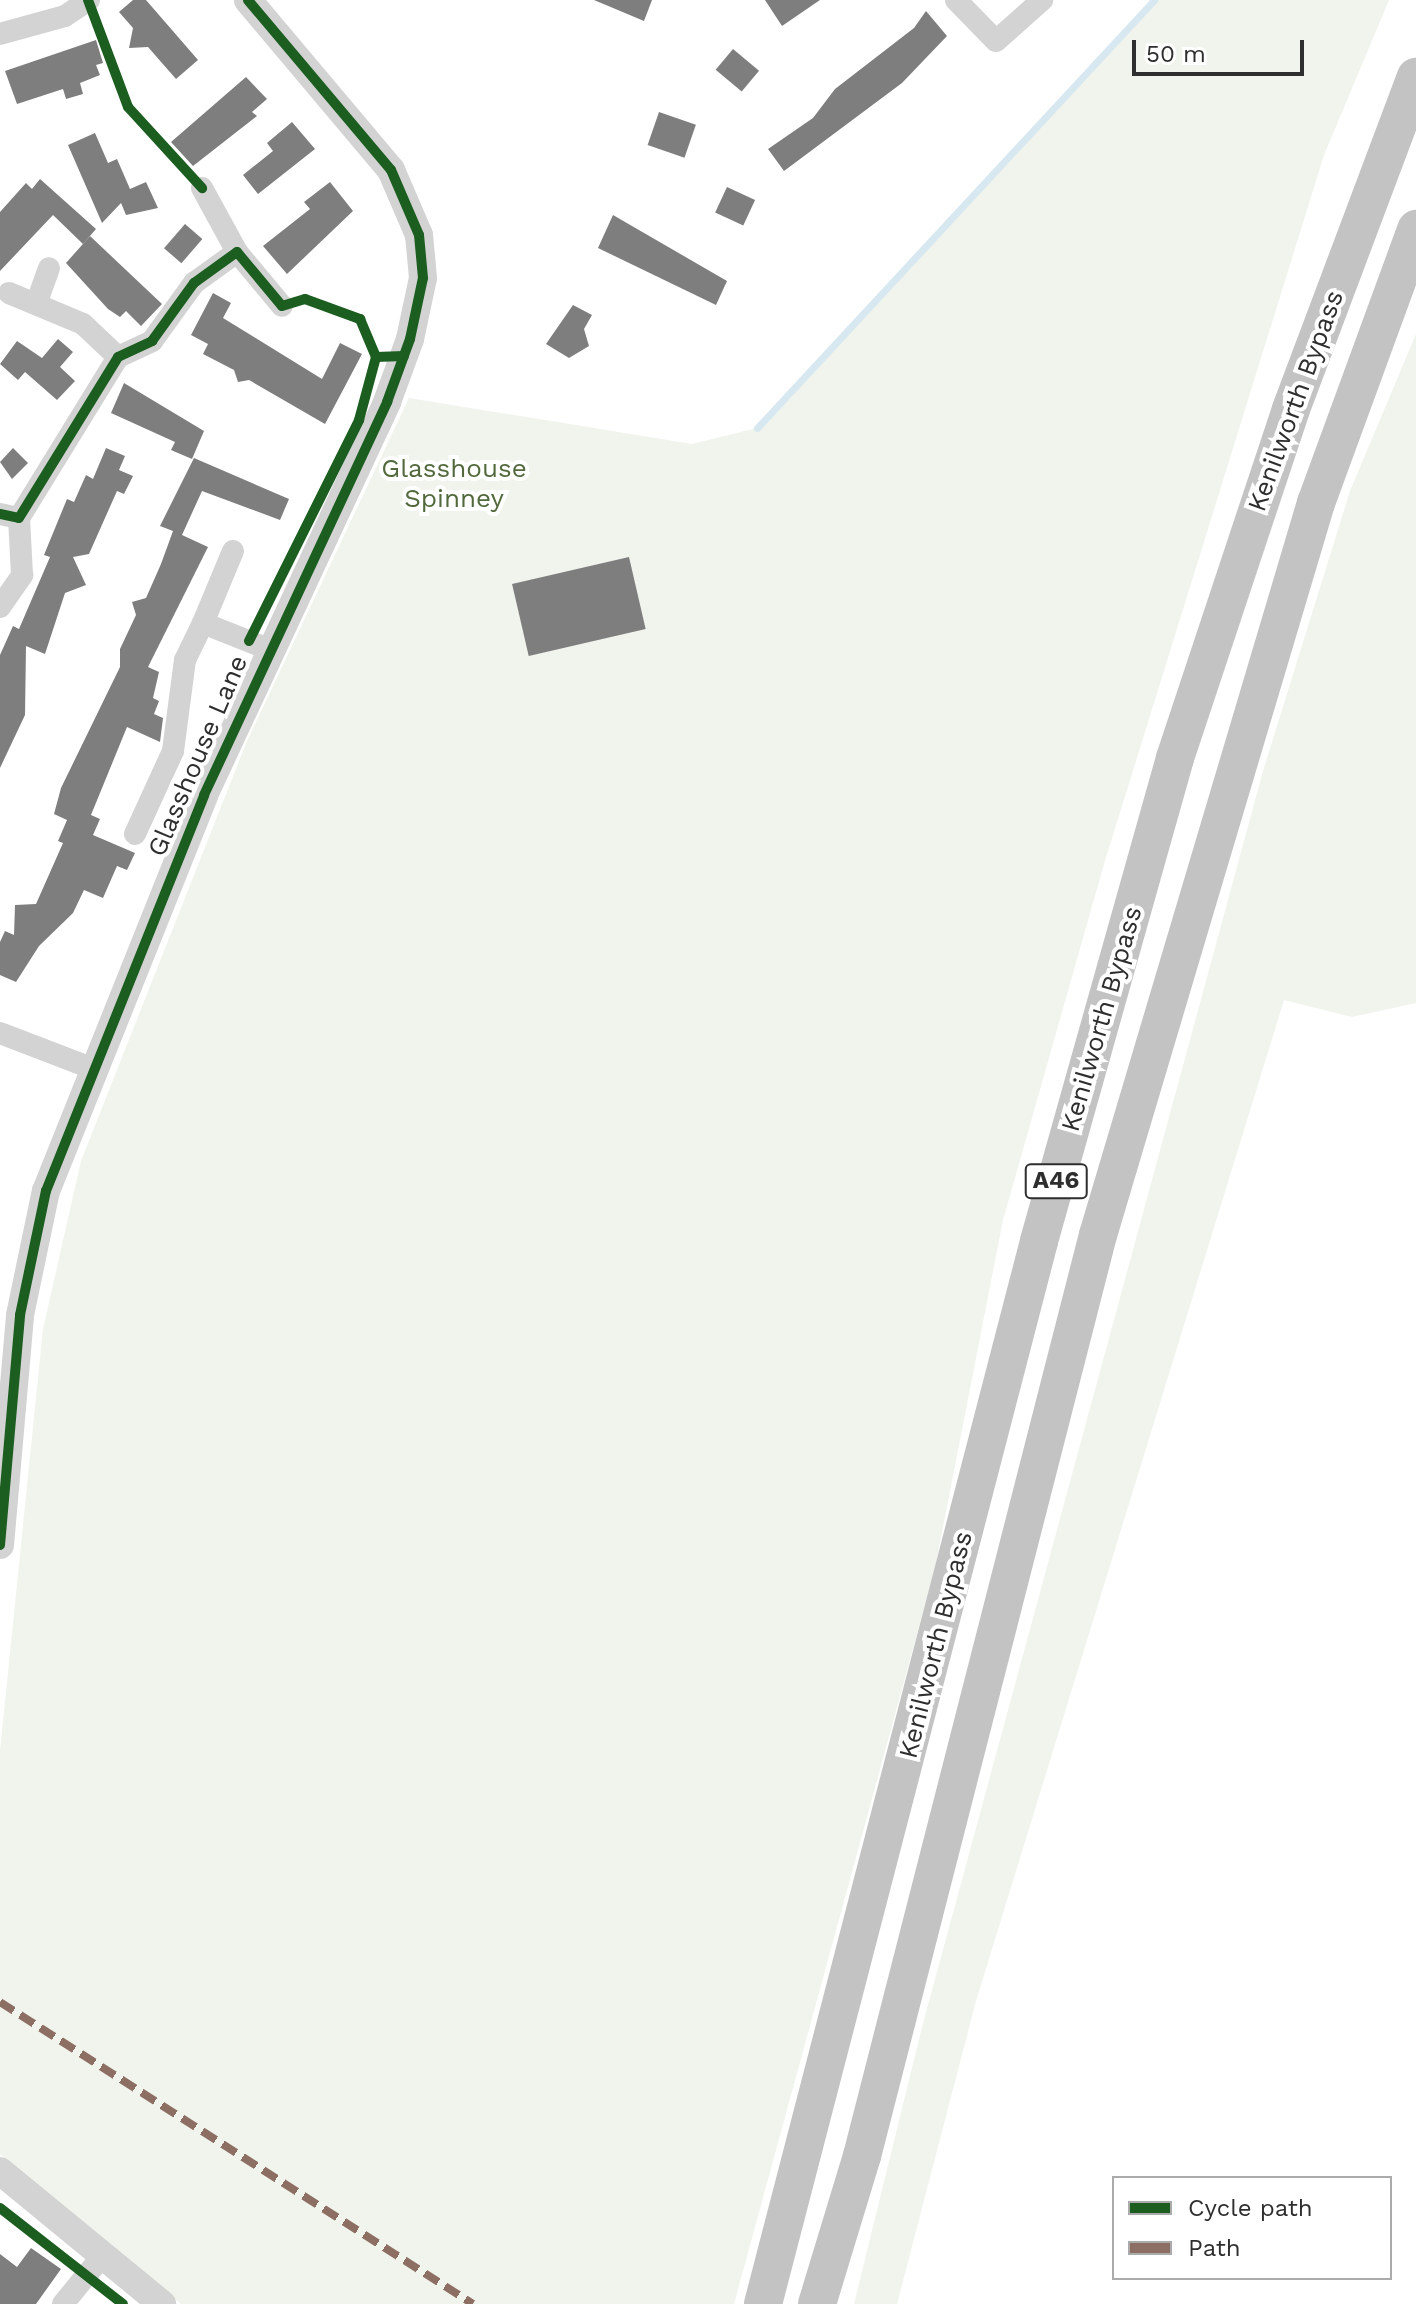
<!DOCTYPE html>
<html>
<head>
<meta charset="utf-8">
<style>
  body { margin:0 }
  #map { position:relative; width:1416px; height:2304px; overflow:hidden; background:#fff; font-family:"Work Sans",sans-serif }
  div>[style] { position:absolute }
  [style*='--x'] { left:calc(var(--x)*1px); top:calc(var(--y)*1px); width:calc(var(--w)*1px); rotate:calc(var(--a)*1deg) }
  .green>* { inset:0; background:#f0f4ec }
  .stream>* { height:7px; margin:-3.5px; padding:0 3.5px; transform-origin:3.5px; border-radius:3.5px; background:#d8e8f1 }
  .building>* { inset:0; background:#7e7e7e; transform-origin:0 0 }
  .minor>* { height:22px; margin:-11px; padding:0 11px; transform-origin:11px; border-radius:11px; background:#d3d3d3 }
  .tertiary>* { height:28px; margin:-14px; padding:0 14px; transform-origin:14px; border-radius:14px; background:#d3d3d3 }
  .trunk>* { height:38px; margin:-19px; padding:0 19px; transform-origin:19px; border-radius:19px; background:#c3c3c3 }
  .quiet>* { height:8px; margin-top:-4px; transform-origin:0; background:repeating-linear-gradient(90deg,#8d6e63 0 16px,transparent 0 24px) }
  .cycleway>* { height:10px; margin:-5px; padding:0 5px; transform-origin:5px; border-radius:5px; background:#1b5e20 }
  span { translate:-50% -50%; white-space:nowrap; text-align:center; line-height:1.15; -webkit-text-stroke:8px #fff; paint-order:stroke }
  .shield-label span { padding:2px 6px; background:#fff; border:2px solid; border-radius:6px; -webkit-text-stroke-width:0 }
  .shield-label { font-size:24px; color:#2e2e2e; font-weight:700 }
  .street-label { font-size:26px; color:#2e2e2e }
  .park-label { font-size:26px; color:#51693c }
  .legend { position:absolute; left:1112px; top:2176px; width:280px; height:104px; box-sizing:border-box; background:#fff; border:2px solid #ababab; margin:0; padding:10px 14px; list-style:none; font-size:24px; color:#2e2e2e }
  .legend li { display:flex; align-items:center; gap:16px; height:40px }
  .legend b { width:40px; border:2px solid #ababab }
  .scale { position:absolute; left:1132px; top:40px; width:172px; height:36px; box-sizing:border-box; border:4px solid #2e2e2e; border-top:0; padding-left:10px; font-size:24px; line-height:28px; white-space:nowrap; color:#2e2e2e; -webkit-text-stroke:6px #fff; paint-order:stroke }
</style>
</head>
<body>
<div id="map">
  <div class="green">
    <div style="clip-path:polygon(1154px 0,1389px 0,1324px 155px,1104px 864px,1003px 1220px,935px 1568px,734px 2304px,181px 2304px,0 2154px,0 1751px,43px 1329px,81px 1161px,247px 741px,409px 398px,692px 444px,757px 428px)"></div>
    <div style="clip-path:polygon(1416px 334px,1416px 1003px,1352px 1017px,1284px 1000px,976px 2001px,897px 2304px,854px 2304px,922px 2027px,1263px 771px,1350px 491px)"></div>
  </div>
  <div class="stream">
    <div style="--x:757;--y:428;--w:584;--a:-47.15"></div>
  </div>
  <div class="building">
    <div style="clip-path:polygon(133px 0,146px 0,198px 60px,176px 79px,148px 47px,129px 48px,133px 28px,119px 12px)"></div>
    <div style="clip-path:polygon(594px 0,652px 0,644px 21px)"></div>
    <div style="clip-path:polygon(765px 0,820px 0,782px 26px)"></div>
    <div style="clip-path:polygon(926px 11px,947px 36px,902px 83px,784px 171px,768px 149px,813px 118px,835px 89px,914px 28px)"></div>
    <div style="clip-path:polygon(96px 40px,103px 63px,96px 65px,100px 75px,80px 83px,83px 94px,66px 99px,63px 89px,17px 104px,5px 71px)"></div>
    <div style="left:733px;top:49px;width:34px;height:27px;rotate:40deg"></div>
    <div style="clip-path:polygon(246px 77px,267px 99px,252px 112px,257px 116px,193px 166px,171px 142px)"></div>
    <div style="left:659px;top:112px;width:39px;height:35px;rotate:19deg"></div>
    <div style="clip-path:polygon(292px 122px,315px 149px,258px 194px,243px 175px,273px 151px,267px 143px)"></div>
    <div style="clip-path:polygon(95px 133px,108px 163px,117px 159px,130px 189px,146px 182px,158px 208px,126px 215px,121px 203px,102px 223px,68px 145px)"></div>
    <div style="clip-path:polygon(40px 179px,96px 229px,83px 244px,53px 215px,0 271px,0 212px,26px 183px,32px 189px)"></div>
    <div style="clip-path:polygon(330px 182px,353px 211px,287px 274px,263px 246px,310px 209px,304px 202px)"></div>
    <div style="left:727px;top:187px;width:31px;height:28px;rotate:25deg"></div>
    <div style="clip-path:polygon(613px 215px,727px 281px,716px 305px,598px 248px)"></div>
    <div style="left:185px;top:224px;width:23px;height:32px;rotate:41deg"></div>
    <div style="clip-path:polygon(90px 236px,162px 304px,141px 326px,126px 311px,120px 317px,108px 309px,66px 263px)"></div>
    <div style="clip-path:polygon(213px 293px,231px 303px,223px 318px,322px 379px,340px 343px,362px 354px,325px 424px,249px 380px,238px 382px,234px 370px,203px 354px,208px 344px,191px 335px)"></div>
    <div style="clip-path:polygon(573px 305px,592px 315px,584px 329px,589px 346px,569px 358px,546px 344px)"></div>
    <div style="clip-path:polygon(58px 339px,73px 352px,60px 367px,75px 381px,57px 400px,25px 372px,18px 380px,0 364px,17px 341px,42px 358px)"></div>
    <div style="clip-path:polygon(124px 383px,204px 431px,192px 459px,171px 450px,175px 442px,111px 413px)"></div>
    <div style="clip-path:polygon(13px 448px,28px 463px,12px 479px,0 462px)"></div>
    <div style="clip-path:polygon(106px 448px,125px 456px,119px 470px,133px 476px,124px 494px,117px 491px,89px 554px,73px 557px,86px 585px,65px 593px,45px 654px,26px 646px,25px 715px,0 768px,0 655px,13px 626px,19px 629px,50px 557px,44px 555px,67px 499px,74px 502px,86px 475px,93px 479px)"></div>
    <div style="clip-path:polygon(194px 458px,289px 499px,280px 520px,202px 491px,182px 535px,208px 547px,148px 667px,159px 672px,153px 698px,159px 701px,154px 714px,163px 718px,160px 742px,127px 727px,91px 815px,100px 819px,93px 835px,135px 853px,127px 870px,117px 866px,103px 898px,84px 890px,73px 913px,39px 946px,16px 982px,0 975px,0 942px,5px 931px,14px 935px,15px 905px,36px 904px,63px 843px,58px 841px,67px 820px,54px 814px,61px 788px,120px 667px,120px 649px,136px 615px,132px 602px,146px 598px,161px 564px,173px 531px,160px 526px)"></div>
    <div style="left:629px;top:557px;width:74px;height:120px;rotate:77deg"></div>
    <div style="clip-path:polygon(31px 2248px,61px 2269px,36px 2304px,0 2304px,0 2254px,17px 2267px)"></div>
  </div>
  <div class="minor">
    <div style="--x:956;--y:0;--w:57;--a:45.7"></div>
    <div style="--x:996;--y:41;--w:62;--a:-41.7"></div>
    <div style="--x:0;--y:34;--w:67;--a:-15.5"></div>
    <div style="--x:65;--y:16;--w:29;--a:-34"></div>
    <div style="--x:202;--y:188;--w:73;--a:61.3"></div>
    <div style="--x:9;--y:293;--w:80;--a:22.7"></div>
    <div style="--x:83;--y:324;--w:48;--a:43.3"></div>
    <div style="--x:36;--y:304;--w:38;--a:-70"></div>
    <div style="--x:0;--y:514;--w:19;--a:12"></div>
    <div style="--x:19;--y:518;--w:189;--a:-58.4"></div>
    <div style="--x:118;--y:357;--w:38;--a:-25"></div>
    <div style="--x:152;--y:341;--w:72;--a:-54.1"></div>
    <div style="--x:194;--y:283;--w:53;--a:-35.8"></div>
    <div style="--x:237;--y:252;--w:70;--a:50.2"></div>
    <div style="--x:0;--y:607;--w:39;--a:-55"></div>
    <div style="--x:22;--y:575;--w:57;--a:-93"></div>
    <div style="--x:203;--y:623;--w:78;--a:-67.4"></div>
    <div style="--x:135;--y:834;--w:91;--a:-65.4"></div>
    <div style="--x:173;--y:751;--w:92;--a:-82.5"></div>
    <div style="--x:185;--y:660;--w:41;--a:-64.1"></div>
    <div style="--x:203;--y:623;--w:70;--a:21.8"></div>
    <div style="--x:0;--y:1033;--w:97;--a:21"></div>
    <div style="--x:63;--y:2304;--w:63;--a:-50.8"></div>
  </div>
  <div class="tertiary">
    <div style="--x:0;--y:1545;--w:231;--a:-85"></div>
    <div style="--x:20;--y:1315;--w:127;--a:-78.2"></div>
    <div style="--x:46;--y:1191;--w:426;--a:-68.2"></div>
    <div style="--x:204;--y:795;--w:434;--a:-65"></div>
    <div style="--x:387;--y:402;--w:67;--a:-69.9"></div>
    <div style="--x:410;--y:339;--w:62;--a:-78"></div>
    <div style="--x:423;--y:278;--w:43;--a:-95.3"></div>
    <div style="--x:419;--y:235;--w:71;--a:-113.3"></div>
    <div style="--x:391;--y:170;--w:222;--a:-130.1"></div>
    <div style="--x:0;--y:2171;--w:210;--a:39.4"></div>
  </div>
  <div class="trunk">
    <div style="--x:763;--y:2304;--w:1098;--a:-75.44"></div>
    <div style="--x:1039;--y:1241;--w:502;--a:-74.27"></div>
    <div style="--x:1175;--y:758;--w:368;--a:-71.6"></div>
    <div style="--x:1291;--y:409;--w:355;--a:-69.4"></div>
    <div style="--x:817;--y:2304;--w:155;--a:-73.1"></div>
    <div style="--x:862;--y:2156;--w:951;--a:-75.63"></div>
    <div style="--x:1098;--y:1235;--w:764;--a:-73.42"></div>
    <div style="--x:1316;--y:503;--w:292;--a:-69.9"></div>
  </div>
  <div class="quiet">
    <div style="--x:0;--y:2002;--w:561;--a:32.56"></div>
  </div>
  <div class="cycleway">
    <div style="--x:88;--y:0;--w:114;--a:69.5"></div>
    <div style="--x:128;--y:107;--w:110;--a:47.6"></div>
    <div style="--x:0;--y:514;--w:19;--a:12"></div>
    <div style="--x:19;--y:518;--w:189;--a:-58.4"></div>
    <div style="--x:118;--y:357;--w:38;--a:-25"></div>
    <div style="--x:152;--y:341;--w:72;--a:-54.1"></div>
    <div style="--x:194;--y:283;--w:53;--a:-35.8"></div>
    <div style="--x:237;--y:252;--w:70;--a:50.2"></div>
    <div style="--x:282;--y:306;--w:24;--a:-17"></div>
    <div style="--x:305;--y:299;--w:59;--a:20"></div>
    <div style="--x:360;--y:319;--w:41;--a:67.2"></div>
    <div style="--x:376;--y:357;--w:28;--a:-2"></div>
    <div style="--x:249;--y:641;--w:247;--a:-63.5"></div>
    <div style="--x:359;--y:420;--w:65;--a:-74.9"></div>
    <div style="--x:0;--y:1545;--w:231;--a:-85"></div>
    <div style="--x:20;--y:1315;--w:127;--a:-78.2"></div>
    <div style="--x:46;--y:1191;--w:426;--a:-68.2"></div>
    <div style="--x:204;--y:795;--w:434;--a:-65"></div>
    <div style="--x:387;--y:402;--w:67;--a:-69.9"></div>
    <div style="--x:410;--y:339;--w:62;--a:-78"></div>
    <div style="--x:423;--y:278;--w:43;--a:-95.3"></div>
    <div style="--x:419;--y:235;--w:71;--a:-113.3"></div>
    <div style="--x:391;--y:170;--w:222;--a:-130.1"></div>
    <div style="--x:0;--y:2208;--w:156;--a:38"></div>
  </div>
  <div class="shield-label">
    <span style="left:1056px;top:1181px">A46</span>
  </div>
  <div class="street-label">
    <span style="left:1296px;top:401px;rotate:-70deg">Kenilworth Bypass</span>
    <span style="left:198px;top:756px;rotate:-67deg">Glasshouse Lane</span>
    <span style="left:1102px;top:1019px;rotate:-74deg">Kenilworth Bypass</span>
    <span style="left:936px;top:1645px;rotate:-76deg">Kenilworth Bypass</span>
  </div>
  <div class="park-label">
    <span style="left:454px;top:484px">Glasshouse<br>Spinney</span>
  </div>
  <ul class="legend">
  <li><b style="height:10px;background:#1b5e20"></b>Cycle path</li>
  <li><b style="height:10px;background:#8d6e63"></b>Path</li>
  </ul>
  <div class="scale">50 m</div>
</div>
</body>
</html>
